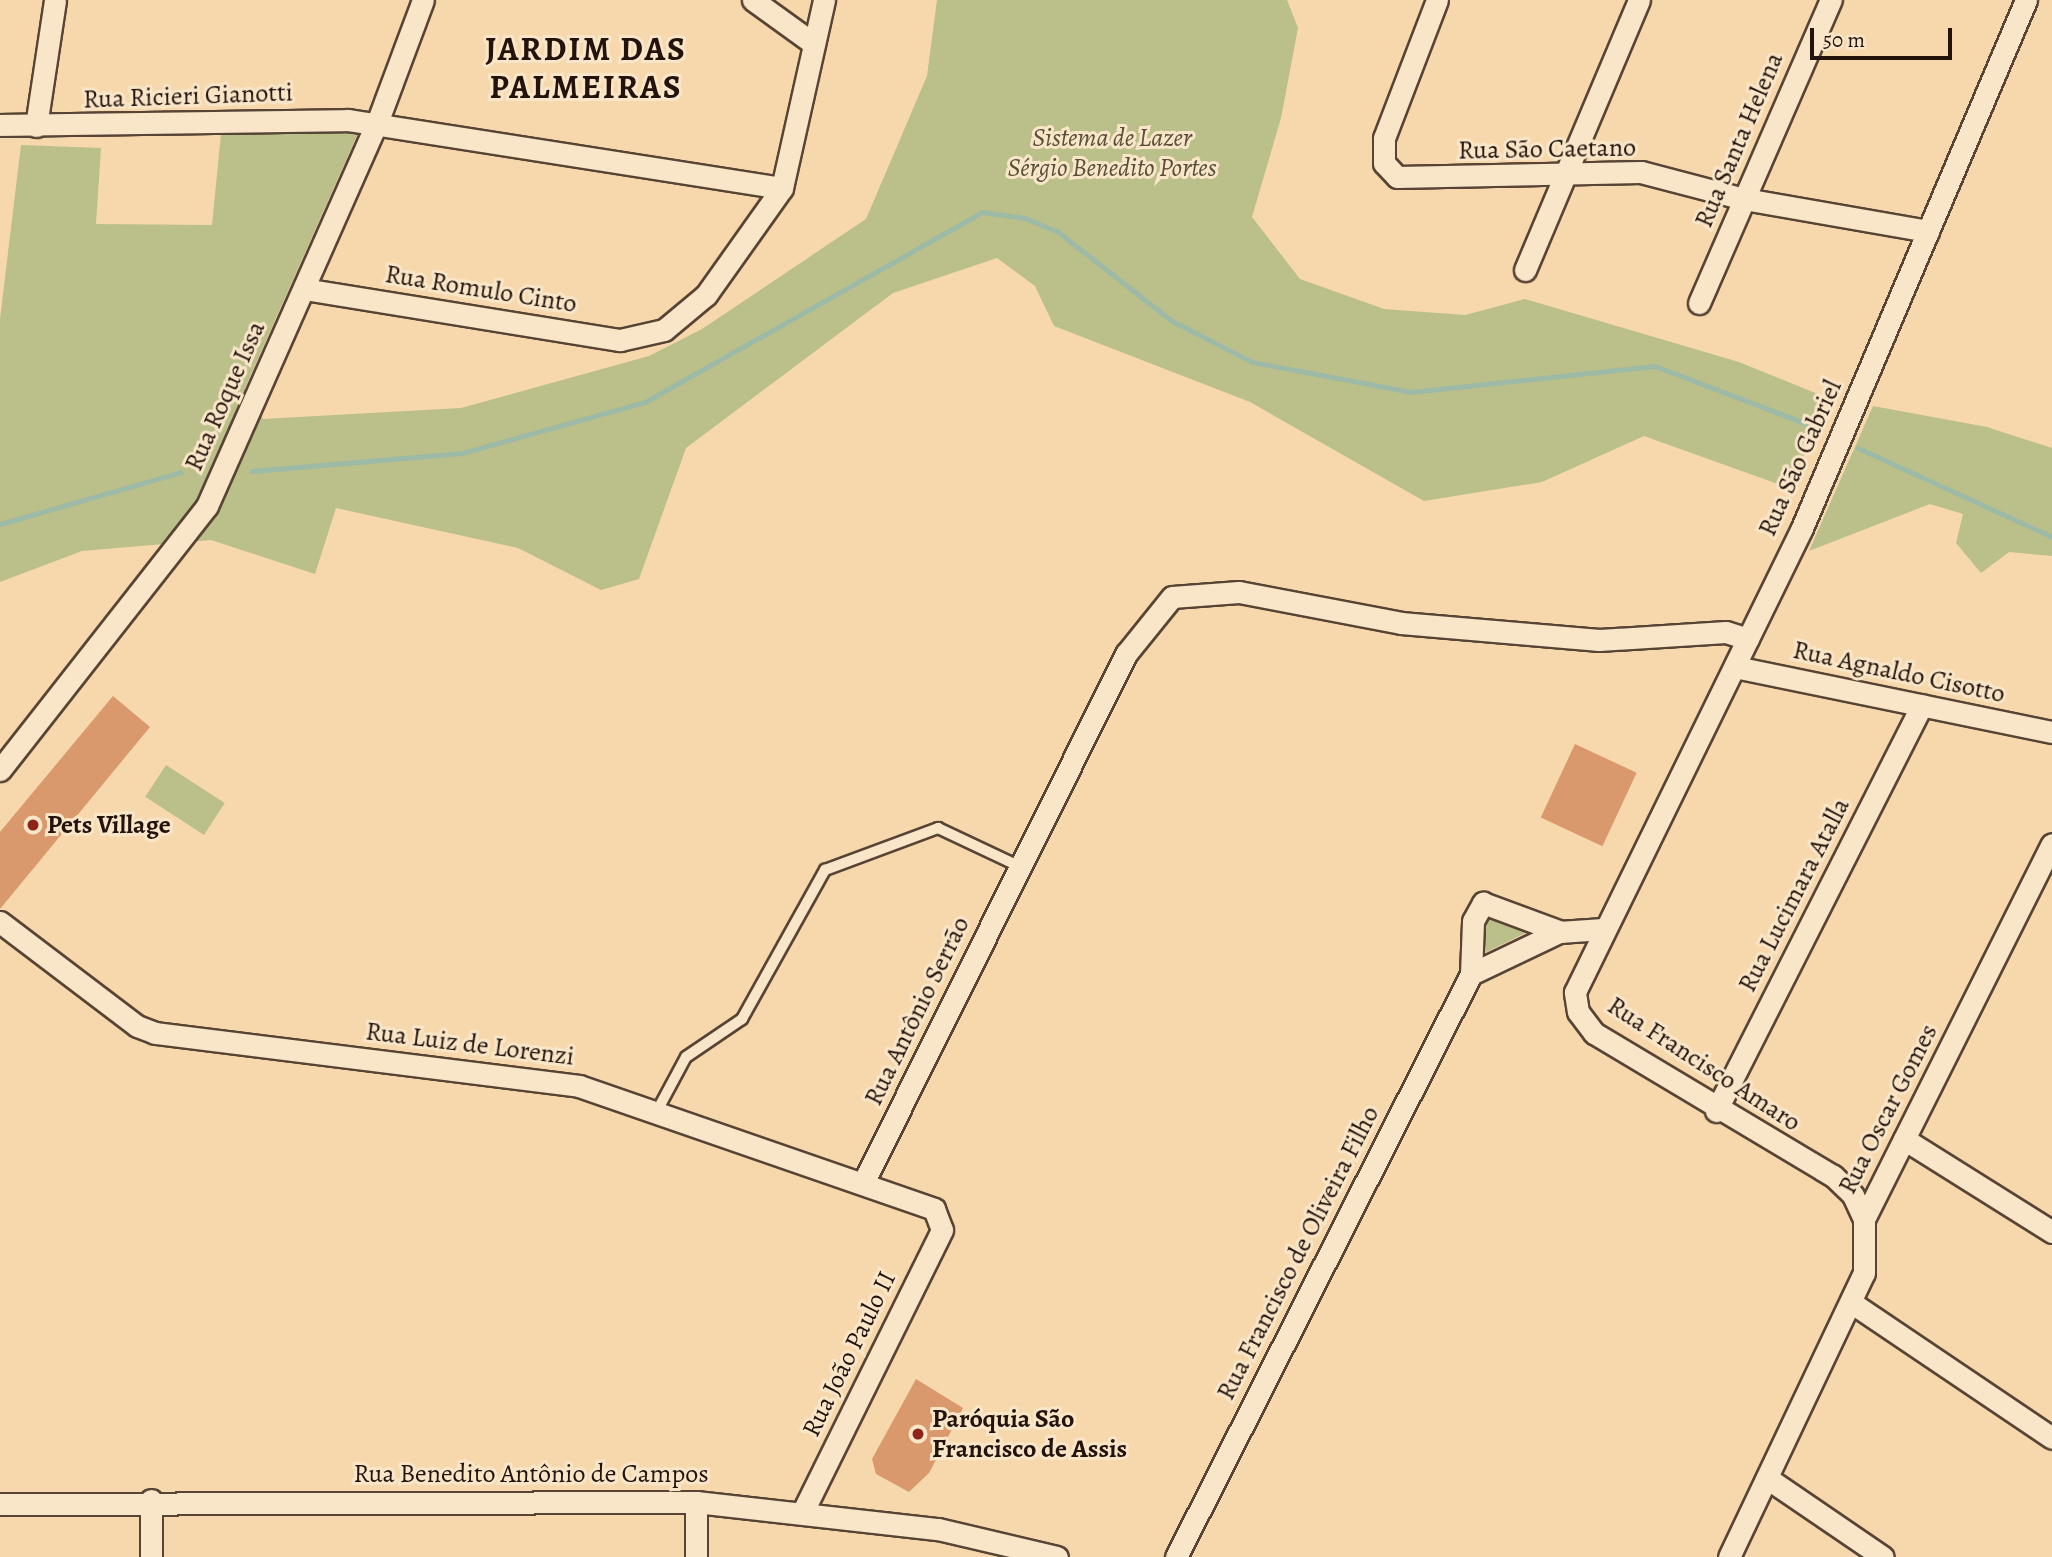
<!DOCTYPE html>
<html>
<head>
<meta charset="utf-8">
<style>
  body { margin:0 }
  #map { position:relative; width:2052px; height:1557px; overflow:hidden; background:#f6d8ac; font-family:Alegreya,serif }
  div>[style] { position:absolute }
  [style*='--x'] { left:calc(var(--x)*1px); top:calc(var(--y)*1px); width:calc(var(--w)*1px); rotate:calc(var(--a)*1deg) }
  .green>* { inset:0; background:#bbbf8a; transform-origin:0 0 }
  .stream>* { height:5px; margin:-2.5px; padding:0 2.5px; transform-origin:2.5px; border-radius:2.5px; background:#9dbaa7 }
  .building>* { inset:0; background:#da996c; transform-origin:0 0 }
  .roads { filter:drop-shadow(2px 0 #584434) drop-shadow(-2px 0 #584434) drop-shadow(0 2px #584434) drop-shadow(0 -2px #584434) }
  .lane>* { height:10px; margin:-5px; padding:0 5px; transform-origin:5px; border-radius:5px; background:#f9e6c9 }
  .street>* { height:21px; margin:-10.5px; padding:0 10.5px; transform-origin:10.5px; border-radius:10.5px; background:#f9e6c9 }
  .dots>* { width:19px; height:19px; translate:-50% -50%; box-sizing:border-box; border:4px solid #f9e6c9; border-radius:50% }
  span { translate:-50% -50%; white-space:nowrap; text-align:center; line-height:1.15; -webkit-text-stroke:6px #f9e6c9; paint-order:stroke }
  .street-label { font-size:26px; color:#24130c }
  .park-label { font-size:26px; color:#594f38; font-style:italic }
  .poi-label { font-size:26px; color:#24130c; font-weight:700 }
  .left { translate:0 -50%; text-align:left }
  .district-label { font-size:33px; color:#24130c; font-weight:700; letter-spacing:2px }
  .scale { position:absolute; left:1810px; top:28px; width:142px; height:32px; box-sizing:border-box; border:4px solid #24130c; border-top:0; padding-left:9px; font-size:21px; line-height:24px; white-space:nowrap; color:#24130c; -webkit-text-stroke:5px #f9e6c9; paint-order:stroke }
</style>
</head>
<body>
<div id="map">
  <div class="green">
    <div style="clip-path:polygon(937px 0,1287px 0,1298px 28px,1281px 118px,1252px 217px,1300px 279px,1384px 309px,1465px 315px,1525px 299px,1739px 362px,1825px 397px,1792px 489px,1644px 436px,1542px 482px,1424px 501px,1250px 402px,1054px 326px,1035px 286px,997px 258px,893px 293px,686px 448px,639px 579px,601px 590px,518px 548px,336px 508px,315px 574px,211px 540px,82px 551px,0 582px,0 319px,21px 145px,101px 148px,96px 224px,212px 225px,221px 134px,359px 131px,245px 388px,263px 419px,461px 408px,649px 356px,702px 329px,866px 219px,927px 76px)"></div>
    <div style="clip-path:polygon(1873px 406px,1987px 427px,2052px 448px,2052px 556px,2009px 552px,1981px 573px,1956px 543px,1963px 514px,1930px 504px,1809px 551px)"></div>
    <div style="left:166px;top:765px;width:70px;height:38px;rotate:33deg"></div>
    <div style="clip-path:polygon(1482px 908px,1536px 928px,1480px 955px)"></div>
  </div>
  <div class="stream">
    <div style="--x:1858;--y:448;--w:213;--a:24.6"></div>
    <div style="--x:252;--y:471;--w:211;--a:-4.9"></div>
    <div style="--x:462;--y:453;--w:190;--a:-15.6"></div>
    <div style="--x:645;--y:402;--w:387;--a:-29.4"></div>
    <div style="--x:982;--y:212;--w:43;--a:7.9"></div>
    <div style="--x:1025;--y:218;--w:36;--a:23"></div>
    <div style="--x:1058;--y:232;--w:145;--a:38"></div>
    <div style="--x:1172;--y:321;--w:90;--a:27.1"></div>
    <div style="--x:1252;--y:362;--w:162;--a:10.7"></div>
    <div style="--x:1411;--y:392;--w:245;--a:-6.1"></div>
    <div style="--x:1655;--y:366;--w:177;--a:20.9"></div>
    <div style="--x:0;--y:524;--w:188;--a:-16"></div>
  </div>
  <div class="building">
    <div style="clip-path:polygon(113px 696px,150px 727px,0 909px,0 832px)"></div>
    <div style="left:1575px;top:744px;width:68px;height:81px;rotate:25deg"></div>
    <div style="clip-path:polygon(916px 1379px,963px 1408px,929px 1473px,909px 1492px,876px 1474px,872px 1459px)"></div>
  </div>
  <div class="roads">
    <div class="lane">
      <div style="--x:657;--y:1111;--w:61;--a:-61.8"></div>
      <div style="--x:686;--y:1057;--w:68;--a:-34.2"></div>
      <div style="--x:742;--y:1019;--w:171;--a:-60.9"></div>
      <div style="--x:825;--y:870;--w:121;--a:-20.4"></div>
      <div style="--x:938;--y:828;--w:92;--a:25.2"></div>
    </div>
    <div class="street">
      <div style="--x:753;--y:0;--w:75;--a:35.8"></div>
      <div style="--x:1437;--y:0;--w:148;--a:111"></div>
      <div style="--x:1384;--y:138;--w:25;--a:90"></div>
      <div style="--x:1384;--y:163;--w:19;--a:47"></div>
      <div style="--x:1397;--y:177;--w:244;--a:-1.2"></div>
      <div style="--x:1641;--y:172;--w:106;--a:14.7"></div>
      <div style="--x:1744;--y:199;--w:187;--a:9.9"></div>
      <div style="--x:0;--y:125;--w:348;--a:-0.8"></div>
      <div style="--x:348;--y:120;--w:439;--a:8.9"></div>
      <div style="--x:36;--y:126;--w:127;--a:-81.4"></div>
      <div style="--x:1525;--y:270;--w:293;--a:-67.1"></div>
      <div style="--x:304;--y:289;--w:320;--a:9.2"></div>
      <div style="--x:620;--y:340;--w:45;--a:-12.8"></div>
      <div style="--x:664;--y:330;--w:55;--a:-39.8"></div>
      <div style="--x:706;--y:295;--w:131;--a:-54.6"></div>
      <div style="--x:782;--y:188;--w:193;--a:-77.4"></div>
      <div style="--x:1699;--y:303;--w:331;--a:-66.5"></div>
      <div style="--x:1735;--y:667;--w:324;--a:11.6"></div>
      <div style="--x:0;--y:770;--w:335;--a:-51.9"></div>
      <div style="--x:207;--y:506;--w:419;--a:-66.1"></div>
      <div style="--x:377;--y:123;--w:131;--a:-69.5"></div>
      <div style="--x:0;--y:922;--w:172;--a:37.2"></div>
      <div style="--x:137;--y:1026;--w:19;--a:21"></div>
      <div style="--x:155;--y:1033;--w:427;--a:7.1"></div>
      <div style="--x:579;--y:1086;--w:376;--a:19.1"></div>
      <div style="--x:934;--y:1209;--w:22;--a:69"></div>
      <div style="--x:942;--y:1230;--w:313;--a:116.3"></div>
      <div style="--x:1471;--y:974;--w:53;--a:-87.8"></div>
      <div style="--x:1473;--y:921;--w:21;--a:-61"></div>
      <div style="--x:1483;--y:903;--w:83;--a:20.4"></div>
      <div style="--x:1716;--y:1111;--w:455;--a:-63.1"></div>
      <div style="--x:1904;--y:1139;--w:175;--a:32.1"></div>
      <div style="--x:864;--y:1181;--w:589;--a:-63.57"></div>
      <div style="--x:1126;--y:654;--w:73;--a:-51.1"></div>
      <div style="--x:1172;--y:597;--w:67;--a:-4.3"></div>
      <div style="--x:1239;--y:592;--w:165;--a:10.8"></div>
      <div style="--x:1401;--y:623;--w:199;--a:4.9"></div>
      <div style="--x:1599;--y:640;--w:127;--a:-3.6"></div>
      <div style="--x:1726;--y:632;--w:23;--a:18"></div>
      <div style="--x:1864;--y:1219;--w:419;--a:-63.4"></div>
      <div style="--x:1852;--y:1303;--w:241;--a:34"></div>
      <div style="--x:1767;--y:1478;--w:140;--a:34.3"></div>
      <div style="--x:0;--y:1504;--w:696;--a:-0.16"></div>
      <div style="--x:696;--y:1502;--w:244;--a:6.4"></div>
      <div style="--x:938;--y:1529;--w:122;--a:13.2"></div>
      <div style="--x:151;--y:1557;--w:57;--a:-90"></div>
      <div style="--x:696;--y:1557;--w:55;--a:-90"></div>
      <div style="--x:1176;--y:1557;--w:653;--a:-63.16"></div>
      <div style="--x:1471;--y:974;--w:98;--a:-25.5"></div>
      <div style="--x:1559;--y:932;--w:44;--a:-3.9"></div>
      <div style="--x:1729;--y:1557;--w:314;--a:-64.6"></div>
      <div style="--x:1864;--y:1273;--w:54;--a:-90"></div>
      <div style="--x:1864;--y:1219;--w:26;--a:-115"></div>
      <div style="--x:1853;--y:1195;--w:28;--a:-136"></div>
      <div style="--x:1833;--y:1176;--w:279;--a:-149.1"></div>
      <div style="--x:1594;--y:1033;--w:26;--a:-127"></div>
      <div style="--x:1578;--y:1012;--w:20;--a:-99"></div>
      <div style="--x:1575;--y:992;--w:517;--a:-63.93"></div>
      <div style="--x:1802;--y:528;--w:574;--a:-67.01"></div>
    </div>
  </div>
  <div class="dots">
    <div style="left:33px;top:825px;background:#8f2418"></div>
    <div style="left:918px;top:1434px;background:#8f2418"></div>
  </div>
  <div class="street-label">
    <span style="left:188px;top:96px;rotate:-2deg">Rua Ricieri Gianotti</span>
    <span style="left:1739px;top:140px;rotate:-67deg">Rua Santa Helena</span>
    <span style="left:1547px;top:149px;rotate:-1deg">Rua São Caetano</span>
    <span style="left:481px;top:289px;rotate:9deg">Rua Romulo Cinto</span>
    <span style="left:225px;top:396px;rotate:-66deg">Rua Roque Issa</span>
    <span style="left:1800px;top:458px;rotate:-66deg">Rua São Gabriel</span>
    <span style="left:1899px;top:672px;rotate:12deg">Rua Agnaldo Cisotto</span>
    <span style="left:1794px;top:895px;rotate:-63deg">Rua Lucimara Atalla</span>
    <span style="left:917px;top:1011px;rotate:-64deg">Rua Antônio Serrão</span>
    <span style="left:470px;top:1044px;rotate:7deg">Rua Luiz de Lorenzi</span>
    <span style="left:1704px;top:1064px;rotate:33deg">Rua Francisco Amaro</span>
    <span style="left:1888px;top:1109px;rotate:-63deg">Rua Oscar Gomes</span>
    <span style="left:1298px;top:1253px;rotate:-63deg">Rua Francisco de Oliveira Filho</span>
    <span style="left:849px;top:1354px;rotate:-64deg">Rua João Paulo II</span>
    <span style="left:531px;top:1474px">Rua Benedito Antônio de Campos</span>
  </div>
  <div class="park-label">
    <span style="left:1112px;top:153px">Sistema de Lazer<br>Sérgio Benedito Portes</span>
  </div>
  <div class="poi-label">
    <span class="left" style="left:47px;top:825px">Pets Village</span>
    <span class="left" style="left:932px;top:1434px">Paróquia São<br>Francisco de Assis</span>
  </div>
  <div class="district-label">
    <span style="left:586px;top:68px">JARDIM DAS<br>PALMEIRAS</span>
  </div>
  <div class="scale">50 m</div>
</div>
</body>
</html>
